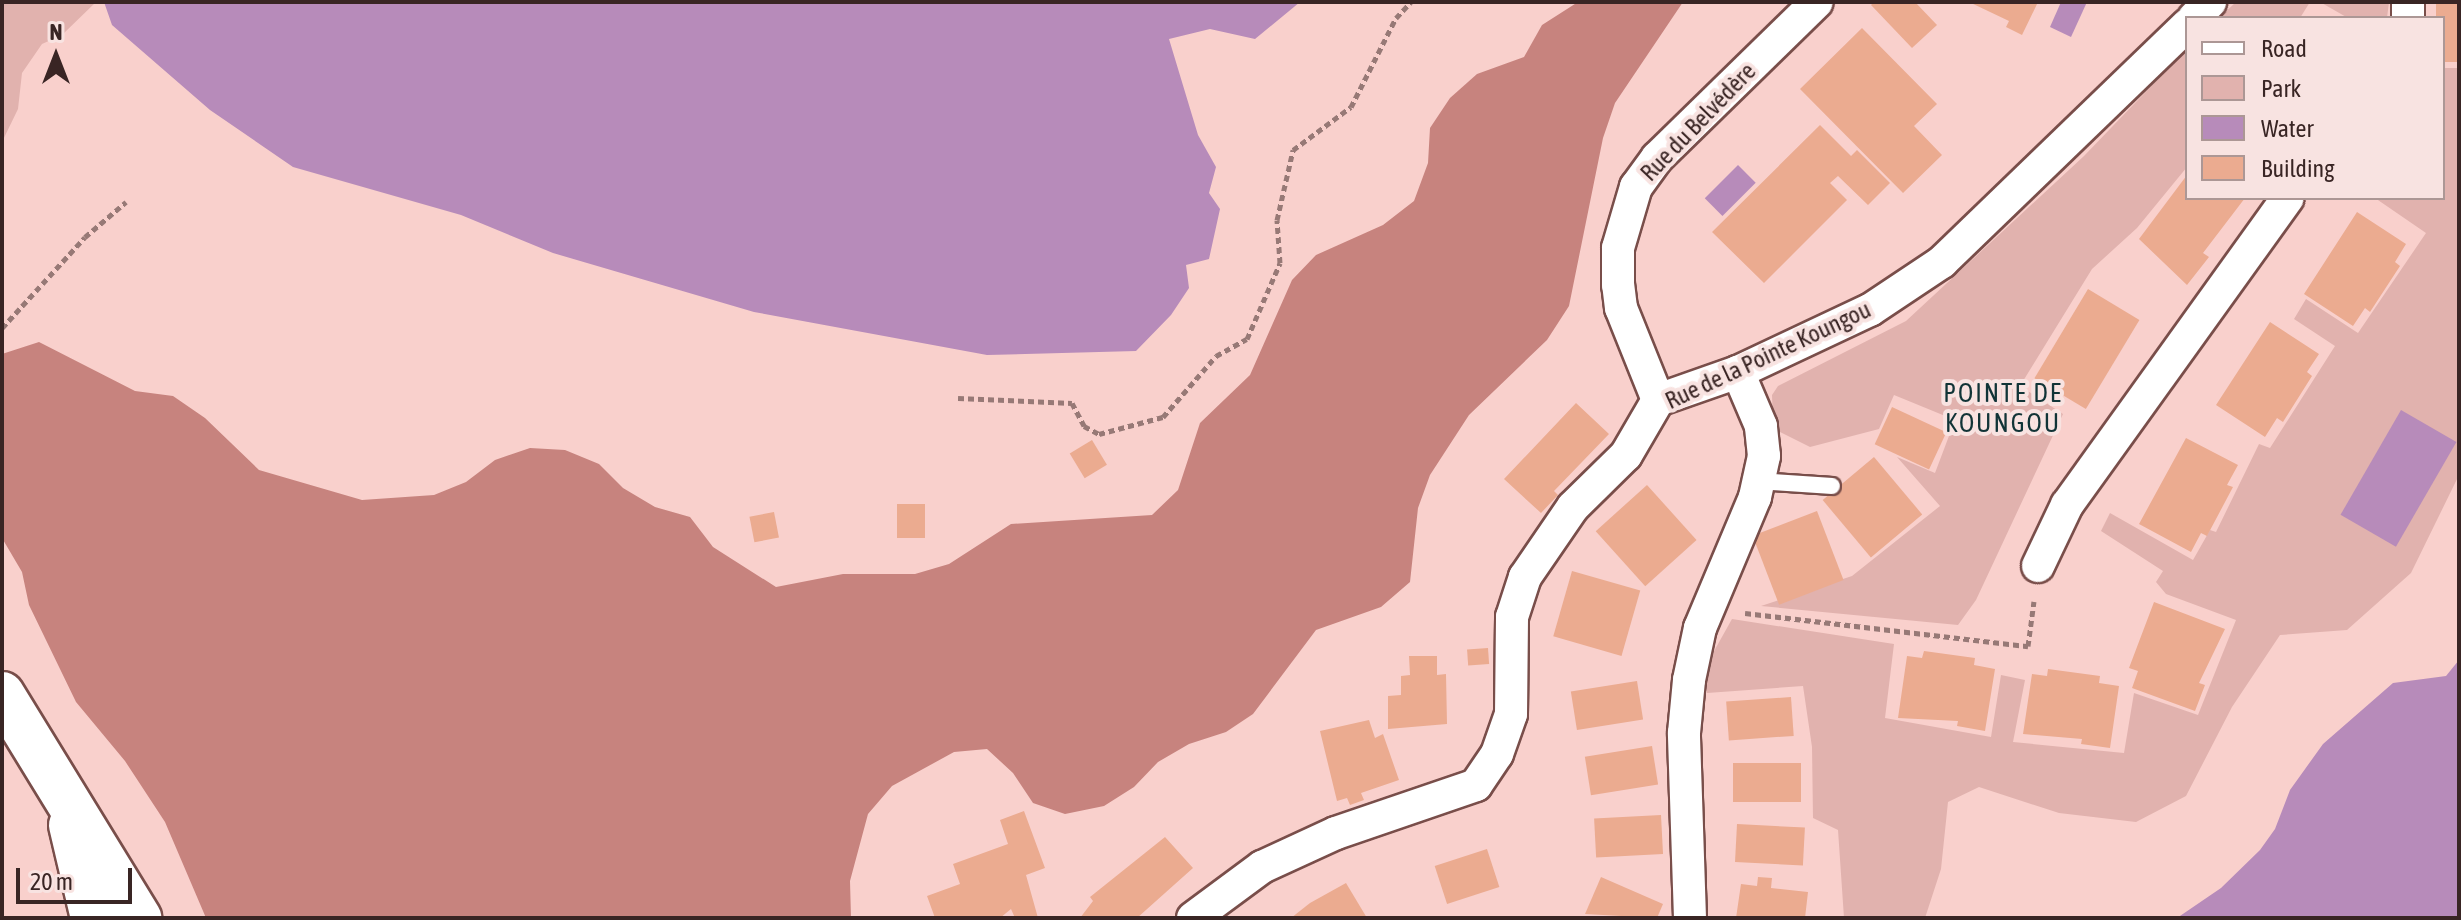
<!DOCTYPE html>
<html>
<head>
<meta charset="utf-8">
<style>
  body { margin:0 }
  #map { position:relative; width:2461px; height:920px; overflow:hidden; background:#f9d0cc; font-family:"Asap Condensed",sans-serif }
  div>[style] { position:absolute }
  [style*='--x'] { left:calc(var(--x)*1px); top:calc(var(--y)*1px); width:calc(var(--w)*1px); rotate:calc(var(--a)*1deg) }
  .green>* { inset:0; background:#e1b2ae }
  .forest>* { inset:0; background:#c7837e }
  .water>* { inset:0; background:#b78bba; transform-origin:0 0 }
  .building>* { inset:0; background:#ebab90; transform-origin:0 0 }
  .path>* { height:5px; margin-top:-2.5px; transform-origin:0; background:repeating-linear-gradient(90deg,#977976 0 6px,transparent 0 10px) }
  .roads { filter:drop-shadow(2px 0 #794e4a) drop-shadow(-2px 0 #794e4a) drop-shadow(0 2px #794e4a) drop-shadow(0 -2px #794e4a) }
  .lane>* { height:16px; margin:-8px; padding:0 8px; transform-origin:8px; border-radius:8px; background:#fff }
  .street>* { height:32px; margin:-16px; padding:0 16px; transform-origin:16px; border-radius:16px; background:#fff }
  .primary>* { height:44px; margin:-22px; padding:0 22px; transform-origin:22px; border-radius:22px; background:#fff }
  span { translate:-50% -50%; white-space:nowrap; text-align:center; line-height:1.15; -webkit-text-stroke:8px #f8e3e1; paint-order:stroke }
  .street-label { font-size:24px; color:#392524 }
  .neighbourhood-label { font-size:26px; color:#113437; letter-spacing:2px }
  .frame { position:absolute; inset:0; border:4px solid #392524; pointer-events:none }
  .legend { position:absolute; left:2185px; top:16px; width:260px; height:184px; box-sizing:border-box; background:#f8e3e1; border:2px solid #ac9795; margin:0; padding:10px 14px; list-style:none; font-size:24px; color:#392524 }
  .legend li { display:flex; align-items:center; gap:16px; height:40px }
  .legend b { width:40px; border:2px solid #ac9795 }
  .north { position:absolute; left:16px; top:16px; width:80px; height:80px; -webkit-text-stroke:6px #f8e3e1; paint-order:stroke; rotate:0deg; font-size:22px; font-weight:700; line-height:32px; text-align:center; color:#392524 }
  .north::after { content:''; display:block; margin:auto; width:28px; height:36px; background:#392524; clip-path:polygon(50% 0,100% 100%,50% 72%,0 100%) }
  .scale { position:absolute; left:16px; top:868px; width:116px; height:36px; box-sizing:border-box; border:4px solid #392524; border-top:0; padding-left:10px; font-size:24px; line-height:28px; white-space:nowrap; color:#392524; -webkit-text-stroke:6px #f8e3e1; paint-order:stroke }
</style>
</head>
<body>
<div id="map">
  <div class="green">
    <div style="clip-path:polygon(2px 2px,96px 2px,62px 35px,42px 44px,22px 73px,18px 109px,2px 142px)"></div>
    <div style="clip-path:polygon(2236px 2px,2310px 2px,2300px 18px,2219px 18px)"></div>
    <div style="clip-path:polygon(2320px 2px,2389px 2px,2387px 18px,2348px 18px)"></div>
    <div style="clip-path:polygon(2187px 49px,2187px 167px,2137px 228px,2092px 269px,2020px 386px,2063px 414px,1976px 600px,1958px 625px,1761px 606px,1852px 576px,1940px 506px,1897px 457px,1935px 473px,1955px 420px,1894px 395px,1879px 429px,1810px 447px,1780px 432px,1773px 423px,1772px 395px,1778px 386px,1906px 321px,2084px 156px)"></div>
    <div style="clip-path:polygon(2443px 68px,2459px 68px,2459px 475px,2411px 573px,2347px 630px,2280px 635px,2232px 707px,2186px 796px,2136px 822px,2059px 813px,1979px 787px,1948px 802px,1941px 869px,1925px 918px,1844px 918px,1838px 830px,1813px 818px,1812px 747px,1803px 686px,1707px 693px,1704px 669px,1732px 619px,1894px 644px,1885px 718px,1991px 737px,2001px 675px,2025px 680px,2013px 742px,2124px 753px,2134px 693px,2198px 715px,2236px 620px,2166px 594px,2156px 582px,2163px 571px,2101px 531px,2110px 513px,2193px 560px,2210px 530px,2216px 532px,2259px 444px,2270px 448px,2335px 346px,2294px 319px,2306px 299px,2358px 333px,2426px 233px,2375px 198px,2443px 198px)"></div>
  </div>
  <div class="forest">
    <div style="clip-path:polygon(1578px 2px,1683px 2px,1615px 103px,1603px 138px,1569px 306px,1547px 340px,1469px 415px,1430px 475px,1418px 508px,1410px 582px,1381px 607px,1316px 630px,1253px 714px,1226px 732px,1189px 744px,1158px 762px,1134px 787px,1104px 806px,1065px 814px,1033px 803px,1013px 773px,987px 749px,954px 752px,892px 786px,868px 814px,850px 881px,851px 918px,206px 918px,165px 822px,125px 761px,76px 702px,29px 605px,22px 572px,2px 538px,2px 354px,39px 342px,135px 391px,173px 396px,205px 418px,259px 470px,362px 500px,434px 495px,466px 482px,495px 460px,530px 448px,565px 450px,599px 464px,623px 488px,655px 507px,690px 517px,713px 547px,776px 587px,843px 574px,915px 574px,949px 564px,1011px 524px,1152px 515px,1178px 490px,1200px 423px,1250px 375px,1292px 280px,1316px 255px,1383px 225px,1414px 201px,1428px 163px,1430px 128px,1450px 98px,1477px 74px,1524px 57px,1542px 25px)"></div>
  </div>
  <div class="water">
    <div style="clip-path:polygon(104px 2px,1300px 2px,1255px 39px,1210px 29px,1169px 39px,1198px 135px,1216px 167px,1209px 193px,1220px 209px,1209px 259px,1186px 265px,1189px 288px,1171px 315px,1136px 351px,987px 355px,754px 312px,553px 253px,461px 215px,293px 167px,210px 110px,112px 25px)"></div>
    <div style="clip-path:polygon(2061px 2px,2087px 2px,2071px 37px,2050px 27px)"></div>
    <div style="left:1738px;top:165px;width:25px;height:47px;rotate:45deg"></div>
    <div style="left:2401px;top:410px;width:64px;height:121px;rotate:30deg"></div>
    <div style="clip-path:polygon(2459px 660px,2459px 918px,2177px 918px,2221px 888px,2260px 850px,2275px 829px,2290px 790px,2323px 744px,2393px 683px,2446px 676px)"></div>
  </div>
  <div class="building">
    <div style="clip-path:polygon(1874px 2px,1915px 2px,1937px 25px,1912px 48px,1871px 5px)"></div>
    <div style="clip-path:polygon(1969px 2px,2038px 2px,2022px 35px,2006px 27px,2009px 21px)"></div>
    <div style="clip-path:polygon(2436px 2px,2459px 2px,2459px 62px,2443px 62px,2443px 18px,2436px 18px)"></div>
    <div style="clip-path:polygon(1862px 28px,1937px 104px,1914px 126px,1942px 155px,1903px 193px,1800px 89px)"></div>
    <div style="clip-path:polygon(1820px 125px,1851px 156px,1857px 150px,1890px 183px,1868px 205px,1838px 176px,1830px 183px,1847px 200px,1764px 283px,1712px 232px)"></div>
    <div style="clip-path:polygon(2187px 175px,2187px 198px,2245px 198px,2203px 253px,2209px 257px,2187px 285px,2139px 239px)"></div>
    <div style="clip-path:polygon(2357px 212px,2406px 244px,2395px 262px,2400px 266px,2370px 312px,2365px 308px,2353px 326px,2304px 294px)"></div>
    <div style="left:2088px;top:289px;width:60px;height:104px;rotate:31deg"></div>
    <div style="clip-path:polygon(2270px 322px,2319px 354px,2307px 372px,2312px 376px,2283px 422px,2277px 418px,2265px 437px,2216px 405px)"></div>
    <div style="clip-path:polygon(1576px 403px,1609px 434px,1554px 491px,1558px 495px,1541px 513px,1504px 479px)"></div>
    <div style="left:1892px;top:407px;width:60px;height:41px;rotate:25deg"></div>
    <div style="clip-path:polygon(2186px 438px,2238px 465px,2227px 485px,2233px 487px,2207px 536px,2201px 533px,2191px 552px,2139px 524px)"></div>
    <div style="left:1092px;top:440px;width:29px;height:26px;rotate:59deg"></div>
    <div style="left:1874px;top:457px;width:75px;height:67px;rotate:50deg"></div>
    <div style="left:1647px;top:485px;width:74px;height:69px;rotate:48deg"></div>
    <div style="left:897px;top:504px;width:28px;height:34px"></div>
    <div style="left:1817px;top:511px;width:74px;height:69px;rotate:69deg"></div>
    <div style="left:774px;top:512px;width:26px;height:25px;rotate:79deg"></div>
    <div style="left:1572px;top:571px;width:71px;height:68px;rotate:16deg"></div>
    <div style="clip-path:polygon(2154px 602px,2225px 629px,2199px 683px,2205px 685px,2195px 711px,2132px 688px,2138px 671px,2129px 668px)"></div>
    <div style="left:1488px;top:648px;width:16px;height:21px;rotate:86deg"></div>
    <div style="clip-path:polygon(1924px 651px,1975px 658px,1974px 665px,1995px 669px,1985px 731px,1957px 726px,1958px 721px,1898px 718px,1907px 656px,1922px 658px)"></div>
    <div style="clip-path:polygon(1409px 656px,1437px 656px,1437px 675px,1446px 674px,1447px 724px,1388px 729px,1388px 696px,1401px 695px,1401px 676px,1410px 675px)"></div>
    <div style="clip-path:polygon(2048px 669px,2100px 676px,2099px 683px,2119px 686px,2110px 748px,2081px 744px,2082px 739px,2023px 734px,2032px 674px,2047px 676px)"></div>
    <div style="left:1637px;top:681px;width:39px;height:67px;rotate:81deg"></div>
    <div style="left:1791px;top:697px;width:39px;height:65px;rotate:86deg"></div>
    <div style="clip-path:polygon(1369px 720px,1375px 738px,1383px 734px,1399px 780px,1361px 793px,1364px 800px,1350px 805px,1347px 798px,1337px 801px,1320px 731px)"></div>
    <div style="left:1652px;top:746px;width:39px;height:68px;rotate:81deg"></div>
    <div style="left:1733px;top:763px;width:68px;height:39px"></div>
    <div style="clip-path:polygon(1024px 811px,1045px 868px,1026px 875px,1038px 918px,1015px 918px,1011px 909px,1000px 918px,935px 918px,927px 896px,960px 884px,953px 864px,1008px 844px,1000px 820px)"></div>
    <div style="left:1661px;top:815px;width:39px;height:67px;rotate:87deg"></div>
    <div style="left:1737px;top:824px;width:68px;height:38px;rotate:3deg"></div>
    <div style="clip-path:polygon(1165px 837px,1193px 868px,1137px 918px,1080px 918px,1093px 901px,1090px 897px)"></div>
    <div style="left:1487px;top:849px;width:40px;height:55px;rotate:72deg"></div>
    <div style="clip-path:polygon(1601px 877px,1663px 904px,1657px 918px,1585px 914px)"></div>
    <div style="clip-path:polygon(1758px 877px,1772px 878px,1771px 888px,1808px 892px,1805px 918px,1736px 918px,1741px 884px,1757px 886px)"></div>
    <div style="clip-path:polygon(1346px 883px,1367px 918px,1291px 918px,1310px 903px)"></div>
  </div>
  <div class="path">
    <div style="--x:2;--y:328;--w:123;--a:-47.6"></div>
    <div style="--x:85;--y:237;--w:54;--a:-40.5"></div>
    <div style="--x:958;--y:398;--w:114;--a:2.5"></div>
    <div style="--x:1072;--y:403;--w:26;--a:62"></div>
    <div style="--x:1084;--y:426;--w:17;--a:28"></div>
    <div style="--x:1099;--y:434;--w:66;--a:-14.9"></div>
    <div style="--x:1163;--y:417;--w:81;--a:-49"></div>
    <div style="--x:1216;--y:356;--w:35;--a:-29"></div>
    <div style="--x:1247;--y:339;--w:83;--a:-66.5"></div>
    <div style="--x:1280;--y:263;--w:43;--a:-94"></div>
    <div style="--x:1277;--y:220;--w:72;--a:-77.1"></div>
    <div style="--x:1293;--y:150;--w:72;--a:-36.6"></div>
    <div style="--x:1351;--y:107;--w:100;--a:-63.2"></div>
    <div style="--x:1396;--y:18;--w:22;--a:-47"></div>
    <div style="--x:1745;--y:613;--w:285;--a:6.7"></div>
    <div style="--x:2028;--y:646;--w:45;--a:-82.4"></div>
  </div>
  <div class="roads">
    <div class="lane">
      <div style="--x:1758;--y:481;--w:74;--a:3.9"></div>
    </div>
    <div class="street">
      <div style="--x:2194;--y:18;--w:23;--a:-45"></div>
      <div style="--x:2408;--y:18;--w:16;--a:-90"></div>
      <div style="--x:1658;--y:400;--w:99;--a:-111.9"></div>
      <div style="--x:1621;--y:308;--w:23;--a:-97"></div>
      <div style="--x:1618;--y:285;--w:37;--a:-90"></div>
      <div style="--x:1618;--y:248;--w:64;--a:-73.6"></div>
      <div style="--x:1636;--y:187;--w:36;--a:-54"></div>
      <div style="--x:1657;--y:158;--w:223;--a:-44.3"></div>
      <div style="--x:2038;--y:566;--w:68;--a:-64.6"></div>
      <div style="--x:2067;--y:505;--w:378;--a:-54.3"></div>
      <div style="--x:1193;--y:918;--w:86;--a:-36.5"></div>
      <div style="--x:1262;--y:867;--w:81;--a:-24.7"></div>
      <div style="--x:1336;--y:833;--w:148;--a:-18.9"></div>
      <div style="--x:1476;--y:785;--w:37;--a:-56"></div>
      <div style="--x:1497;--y:754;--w:42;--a:-70.7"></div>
      <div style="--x:1511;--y:714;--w:97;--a:-89.4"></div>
      <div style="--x:1512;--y:617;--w:42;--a:-72"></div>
      <div style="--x:1525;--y:577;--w:85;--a:-55.6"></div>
      <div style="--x:1573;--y:507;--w:74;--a:-44.5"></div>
      <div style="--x:1626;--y:455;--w:64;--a:-59.8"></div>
      <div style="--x:1658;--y:400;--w:85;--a:-19.3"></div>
      <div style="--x:1738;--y:372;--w:146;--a:-25.2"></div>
      <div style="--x:1870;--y:310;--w:87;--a:-33.7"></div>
      <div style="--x:1942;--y:262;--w:341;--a:-44"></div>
      <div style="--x:1690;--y:918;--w:185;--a:-91.9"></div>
      <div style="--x:1684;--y:733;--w:53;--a:-84.6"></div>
      <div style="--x:1689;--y:680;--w:53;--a:-78.1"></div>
      <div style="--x:1700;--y:628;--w:142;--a:-67.2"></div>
      <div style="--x:1755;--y:497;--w:42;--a:-77.6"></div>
      <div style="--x:1764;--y:456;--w:30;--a:-96"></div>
      <div style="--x:1761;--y:426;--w:59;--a:-113.1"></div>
    </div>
    <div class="primary">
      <div style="--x:2;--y:694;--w:263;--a:58.5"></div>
      <div style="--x:71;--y:825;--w:96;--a:76.7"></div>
    </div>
  </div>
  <div class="street-label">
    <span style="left:1698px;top:122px;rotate:-46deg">Rue du Belvédère</span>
    <span style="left:1768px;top:355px;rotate:-25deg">Rue de la Pointe Koungou</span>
  </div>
  <div class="neighbourhood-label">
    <span style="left:2003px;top:409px">POINTE DE<br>KOUNGOU</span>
  </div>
  <div class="frame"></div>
  <ul class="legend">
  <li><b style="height:10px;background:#fff"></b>Road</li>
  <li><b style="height:22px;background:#e1b2ae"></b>Park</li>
  <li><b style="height:22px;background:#b78bba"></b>Water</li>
  <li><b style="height:22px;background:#ebab90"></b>Building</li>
  </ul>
  <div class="north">N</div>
  <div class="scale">20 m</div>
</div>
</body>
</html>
